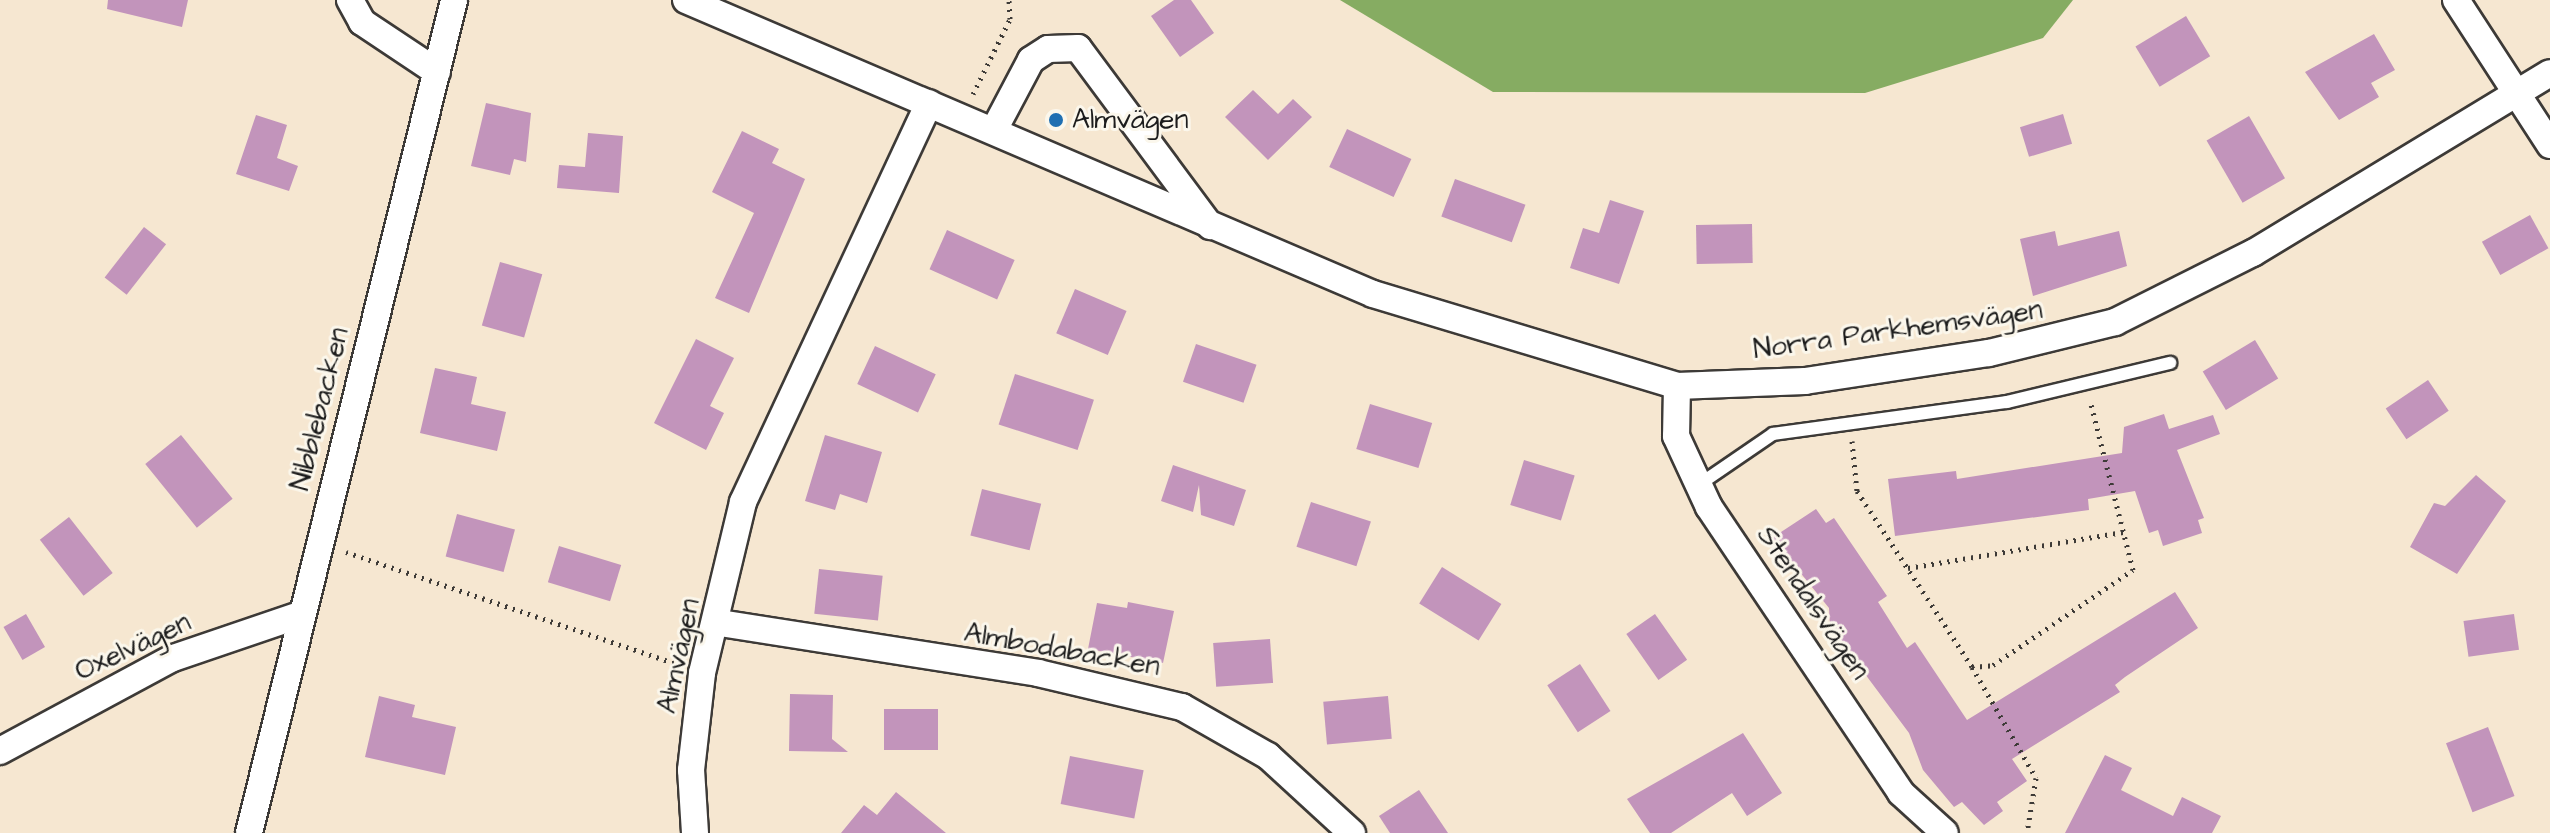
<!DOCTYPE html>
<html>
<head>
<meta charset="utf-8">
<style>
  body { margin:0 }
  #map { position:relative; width:2550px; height:833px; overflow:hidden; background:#f6e7d1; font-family:"Architects Daughter",sans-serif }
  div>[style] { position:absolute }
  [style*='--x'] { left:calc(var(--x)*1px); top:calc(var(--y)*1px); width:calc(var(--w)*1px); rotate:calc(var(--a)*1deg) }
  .forest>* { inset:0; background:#86ac62 }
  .building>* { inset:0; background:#c294bb; transform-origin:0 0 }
  .path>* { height:5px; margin-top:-2.5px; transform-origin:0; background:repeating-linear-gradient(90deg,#3d3a37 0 2px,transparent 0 8px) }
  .roads { filter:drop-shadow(2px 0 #3d3a37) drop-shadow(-2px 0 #3d3a37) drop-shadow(0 2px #3d3a37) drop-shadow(0 -2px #3d3a37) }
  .lane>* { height:12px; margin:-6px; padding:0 6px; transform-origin:6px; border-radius:6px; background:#fff }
  .street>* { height:26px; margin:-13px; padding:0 13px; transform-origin:13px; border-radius:13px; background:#fff }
  .dots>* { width:22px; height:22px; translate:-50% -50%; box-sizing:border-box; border:4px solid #fbf7ec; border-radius:50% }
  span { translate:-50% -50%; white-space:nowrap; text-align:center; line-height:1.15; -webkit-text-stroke:6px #fbf7ec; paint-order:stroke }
  .poi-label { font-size:28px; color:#1c1c1c }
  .left { translate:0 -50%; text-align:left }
  .street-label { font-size:28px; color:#1c1c1c }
</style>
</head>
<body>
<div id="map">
  <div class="forest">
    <div style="clip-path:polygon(1340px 0,2073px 0,2043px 38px,1865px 93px,1493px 92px)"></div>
  </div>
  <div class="building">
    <div style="clip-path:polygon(108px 0,188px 0,182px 27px,107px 9px)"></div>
    <div style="clip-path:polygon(1174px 0,1191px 0,1214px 33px,1180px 57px,1151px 16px)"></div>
    <div style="left:2186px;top:16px;width:47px;height:59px;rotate:59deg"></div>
    <div style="clip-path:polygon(2374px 34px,2395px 70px,2371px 83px,2379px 97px,2339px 120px,2305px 72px)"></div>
    <div style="clip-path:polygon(1253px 90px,1278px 114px,1293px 99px,1312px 117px,1268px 160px,1225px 117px)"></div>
    <div style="clip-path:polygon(486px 103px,531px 113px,526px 162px,514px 159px,510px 175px,471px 166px)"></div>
    <div style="left:2063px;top:114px;width:31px;height:45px;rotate:73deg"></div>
    <div style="clip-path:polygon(256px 115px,287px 125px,277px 158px,298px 166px,289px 191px,236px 174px)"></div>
    <div style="left:2249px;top:116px;width:72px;height:49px;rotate:60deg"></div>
    <div style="left:1347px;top:129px;width:71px;height:42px;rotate:25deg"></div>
    <div style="clip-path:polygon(742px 131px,779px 149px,772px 163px,805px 179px,749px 313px,715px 298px,754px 213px,712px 192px)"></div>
    <div style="clip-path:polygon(588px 133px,623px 136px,619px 193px,557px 188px,559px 165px,585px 167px)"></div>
    <div style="left:1455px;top:179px;width:75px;height:40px;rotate:20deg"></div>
    <div style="clip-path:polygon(1610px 200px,1644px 211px,1619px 284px,1570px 268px,1583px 228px,1599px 233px)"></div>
    <div style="left:2530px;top:215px;width:38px;height:55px;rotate:61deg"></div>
    <div style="left:1752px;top:224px;width:39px;height:56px;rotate:89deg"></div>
    <div style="left:144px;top:227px;width:28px;height:64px;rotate:38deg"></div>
    <div style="left:947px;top:230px;width:74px;height:43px;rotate:24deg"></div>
    <div style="clip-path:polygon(2055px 231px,2058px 246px,2119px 231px,2127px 266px,2033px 296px,2020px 239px)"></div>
    <div style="left:500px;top:262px;width:44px;height:66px;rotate:16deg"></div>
    <div style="left:1075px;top:289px;width:56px;height:48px;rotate:23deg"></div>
    <div style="clip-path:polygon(696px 339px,734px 358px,710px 406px,724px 413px,706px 450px,654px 423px)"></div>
    <div style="left:2255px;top:340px;width:45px;height:61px;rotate:59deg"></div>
    <div style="left:1196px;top:344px;width:64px;height:40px;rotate:19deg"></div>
    <div style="left:875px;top:346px;width:67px;height:42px;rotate:25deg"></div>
    <div style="clip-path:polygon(435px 368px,477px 377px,471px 404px,506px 412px,497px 451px,420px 433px)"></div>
    <div style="left:1015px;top:374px;width:83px;height:53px;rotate:18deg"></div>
    <div style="left:2428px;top:380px;width:37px;height:51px;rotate:56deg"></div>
    <div style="left:1370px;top:404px;width:65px;height:47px;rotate:17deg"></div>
    <div style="clip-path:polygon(2164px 414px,2169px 429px,2213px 415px,2220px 434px,2177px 450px,2204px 518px,2198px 520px,2202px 533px,2163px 546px,2158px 530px,2149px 533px,2135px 491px,2088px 499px,2089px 510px,1895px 536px,1888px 479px,1956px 471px,1957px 479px,2122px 453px,2124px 427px)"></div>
    <div style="left:181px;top:435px;width:82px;height:46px;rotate:51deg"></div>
    <div style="clip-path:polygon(825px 435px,882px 452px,867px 503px,840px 494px,835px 510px,805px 501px)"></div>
    <div style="left:1524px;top:460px;width:53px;height:47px;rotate:17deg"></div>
    <div style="clip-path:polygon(1173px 465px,1246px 490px,1234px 526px,1201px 515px,1199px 485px,1193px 512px,1161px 501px)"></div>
    <div style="clip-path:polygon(2476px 475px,2506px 501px,2457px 574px,2410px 547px,2434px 503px,2445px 506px)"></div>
    <div style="left:982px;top:489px;width:61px;height:48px;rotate:14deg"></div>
    <div style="left:1311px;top:502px;width:63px;height:47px;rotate:18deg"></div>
    <div style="clip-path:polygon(1816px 509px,1826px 523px,1834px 518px,1887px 596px,1878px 602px,1907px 648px,1915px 642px,1967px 720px,2175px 592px,2198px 628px,2125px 677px,2115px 685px,2120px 692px,2012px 759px,2027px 781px,1997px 802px,2003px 811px,1984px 825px,1962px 802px,1954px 807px,1923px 770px,1909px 733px,1830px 627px,1829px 608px,1772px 538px)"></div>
    <div style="left:457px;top:514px;width:60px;height:44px;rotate:15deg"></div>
    <div style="left:69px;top:517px;width:71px;height:37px;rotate:52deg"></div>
    <div style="left:559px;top:546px;width:65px;height:38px;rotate:17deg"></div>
    <div style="left:1442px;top:567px;width:70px;height:43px;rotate:32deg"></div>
    <div style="left:819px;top:569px;width:64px;height:45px;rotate:6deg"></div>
    <div style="clip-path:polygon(1128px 602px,1174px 611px,1163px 663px,1088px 649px,1097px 603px,1127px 608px)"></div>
    <div style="left:26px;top:614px;width:38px;height:26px;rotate:60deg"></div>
    <div style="left:1655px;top:614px;width:56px;height:35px;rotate:55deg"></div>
    <div style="left:2514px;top:614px;width:36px;height:51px;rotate:82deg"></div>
    <div style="left:1270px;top:639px;width:44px;height:57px;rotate:86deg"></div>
    <div style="left:1580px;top:664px;width:56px;height:39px;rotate:57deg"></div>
    <div style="clip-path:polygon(790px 694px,833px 695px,832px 739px,848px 752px,789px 751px)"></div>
    <div style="clip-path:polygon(379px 696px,415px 705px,412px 717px,456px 727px,445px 775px,365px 757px)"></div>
    <div style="left:1388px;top:696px;width:43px;height:65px;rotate:85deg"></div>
    <div style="left:884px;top:709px;width:54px;height:41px"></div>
    <div style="left:2488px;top:727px;width:74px;height:45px;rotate:69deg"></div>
    <div style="clip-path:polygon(1743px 733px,1782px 793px,1747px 816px,1732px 793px,1671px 833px,1650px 833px,1627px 799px)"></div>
    <div style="clip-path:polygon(2105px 755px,2132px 768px,2121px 790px,2173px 816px,2182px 797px,2221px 816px,2212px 833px,2065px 833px)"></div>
    <div style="left:1070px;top:756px;width:75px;height:49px;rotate:11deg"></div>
    <div style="clip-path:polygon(1419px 790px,1448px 833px,1390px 833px,1379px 816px)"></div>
    <div style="clip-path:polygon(896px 792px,946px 833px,841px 833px,864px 805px,877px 815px)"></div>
  </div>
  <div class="path">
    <div style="--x:973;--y:94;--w:84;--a:-63.7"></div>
    <div style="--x:1010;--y:19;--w:19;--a:-93"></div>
    <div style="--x:1852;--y:441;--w:50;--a:84.3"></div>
    <div style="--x:1857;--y:491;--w:210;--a:56.8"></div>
    <div style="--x:1972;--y:667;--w:21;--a:-5"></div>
    <div style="--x:1993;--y:665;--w:169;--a:-34.2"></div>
    <div style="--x:2133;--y:570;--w:175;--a:-104.2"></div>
    <div style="--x:346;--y:552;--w:349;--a:18.7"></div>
    <div style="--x:1908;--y:568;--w:218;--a:-9.5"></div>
    <div style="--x:1972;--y:667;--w:128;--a:60"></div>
    <div style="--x:2036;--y:778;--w:56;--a:99.3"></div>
  </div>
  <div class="roads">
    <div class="lane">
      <div style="--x:1697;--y:486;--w:92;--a:-34.4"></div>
      <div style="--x:1773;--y:434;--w:236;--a:-7.8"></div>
      <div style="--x:2007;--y:402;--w:168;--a:-13.5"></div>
    </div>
    <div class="street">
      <div style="--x:350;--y:0;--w:25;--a:61"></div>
      <div style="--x:362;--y:22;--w:90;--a:33.7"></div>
      <div style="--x:686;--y:0;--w:747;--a:23.17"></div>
      <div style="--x:1373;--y:294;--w:318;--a:16.8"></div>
      <div style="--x:1677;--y:386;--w:128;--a:-2.2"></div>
      <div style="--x:1805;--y:381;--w:186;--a:-8.7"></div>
      <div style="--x:1989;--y:353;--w:130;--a:-13.8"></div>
      <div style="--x:2115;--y:322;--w:154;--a:-26.6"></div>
      <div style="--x:2253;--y:253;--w:347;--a:-31.2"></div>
      <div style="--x:2456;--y:0;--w:173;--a:57"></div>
      <div style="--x:994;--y:130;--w:79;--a:-62.1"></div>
      <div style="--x:1031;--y:60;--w:20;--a:-33"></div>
      <div style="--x:1048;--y:49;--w:30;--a:-2"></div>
      <div style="--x:1078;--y:48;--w:222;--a:53.4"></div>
      <div style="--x:1677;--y:386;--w:50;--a:91.1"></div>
      <div style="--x:1676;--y:436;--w:78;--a:65.1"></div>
      <div style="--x:1709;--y:507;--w:344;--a:56.1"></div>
      <div style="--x:1901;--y:793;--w:59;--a:42.3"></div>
      <div style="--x:720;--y:623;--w:322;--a:8.9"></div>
      <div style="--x:1038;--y:673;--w:148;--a:13.3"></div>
      <div style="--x:1182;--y:707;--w:99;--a:29.7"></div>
      <div style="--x:1268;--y:756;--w:114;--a:42.5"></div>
      <div style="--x:0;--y:751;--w:196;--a:-28.3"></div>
      <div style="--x:173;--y:658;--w:133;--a:-18.8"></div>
      <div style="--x:249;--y:833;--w:858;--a:-76.17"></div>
      <div style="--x:695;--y:833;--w:63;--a:-93.6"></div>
      <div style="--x:691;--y:770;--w:98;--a:-83.5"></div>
      <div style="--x:702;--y:673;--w:176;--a:-76.5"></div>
      <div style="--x:743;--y:502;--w:440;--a:-65"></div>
    </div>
  </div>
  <div class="dots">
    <div style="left:1056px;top:120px;background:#1f6fb2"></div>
  </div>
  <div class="poi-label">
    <span class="left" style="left:1072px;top:120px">Almvägen</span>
  </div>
  <div class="street-label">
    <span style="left:1898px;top:330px;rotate:-8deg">Norra Parkhemsvägen</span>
    <span style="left:320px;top:409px;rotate:-76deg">Nibblebacken</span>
    <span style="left:1813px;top:603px;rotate:56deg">Stendalsvägen</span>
    <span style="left:133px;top:647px;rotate:-25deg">Oxelvägen</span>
    <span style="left:1062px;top:650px;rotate:10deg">Almbodabacken</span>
    <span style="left:679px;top:656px;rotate:-78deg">Almvägen</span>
  </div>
</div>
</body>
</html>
